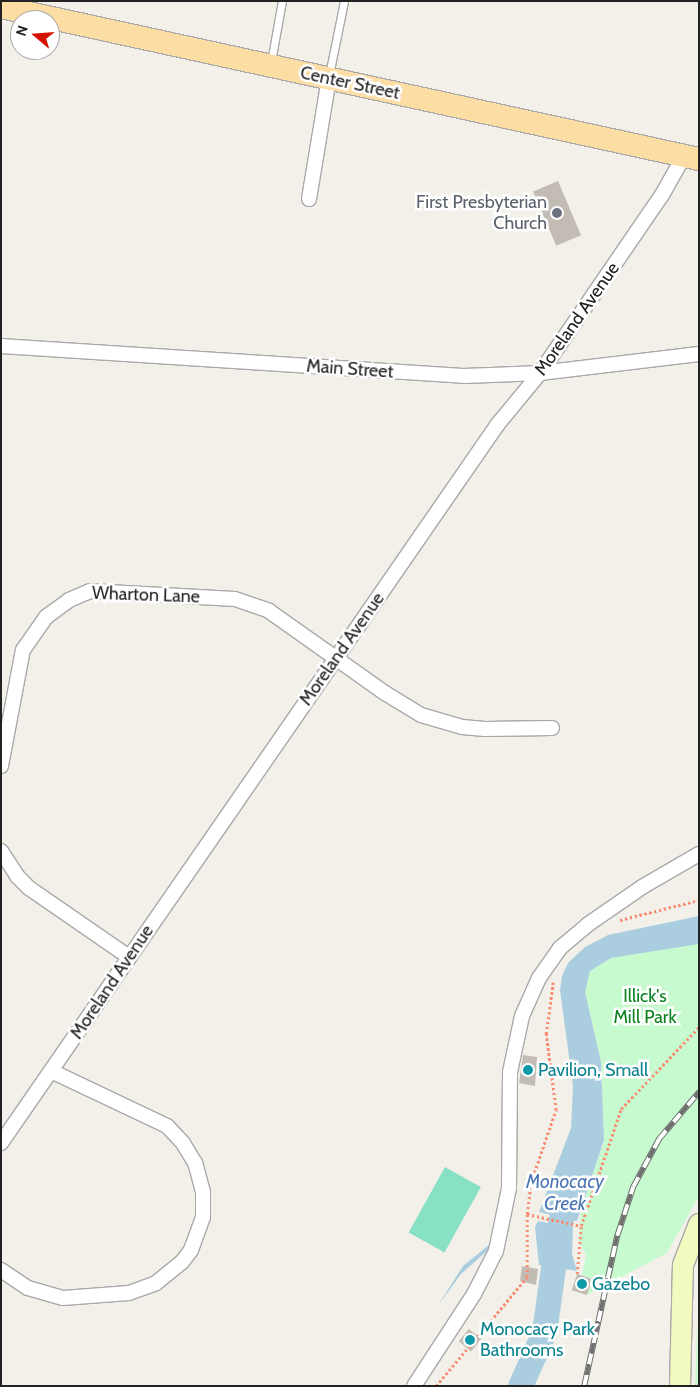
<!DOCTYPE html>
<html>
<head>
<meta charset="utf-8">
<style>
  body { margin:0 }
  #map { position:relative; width:700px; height:1387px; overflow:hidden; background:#f2f0e9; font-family:Cabin,sans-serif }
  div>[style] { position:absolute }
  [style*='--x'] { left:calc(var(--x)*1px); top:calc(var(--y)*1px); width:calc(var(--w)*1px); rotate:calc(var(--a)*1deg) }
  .park>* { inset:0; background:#c8fad0 }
  .pitch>* { inset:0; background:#88e0c5; transform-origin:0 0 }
  .water>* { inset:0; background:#aacedf }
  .river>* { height:25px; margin:-12.5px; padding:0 12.5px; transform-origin:12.5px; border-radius:12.5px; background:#aacedf }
  .building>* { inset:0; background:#c3bcb5; transform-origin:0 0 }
  .path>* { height:2.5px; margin-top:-1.25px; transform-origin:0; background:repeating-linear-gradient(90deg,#fa8c72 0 2.5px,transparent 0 5px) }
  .roads { filter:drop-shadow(1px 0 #a9a9a9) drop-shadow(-1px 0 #a9a9a9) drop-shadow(0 1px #a9a9a9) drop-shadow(0 -1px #a9a9a9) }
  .lane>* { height:7px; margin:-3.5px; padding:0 3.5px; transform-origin:3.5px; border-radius:3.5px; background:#fff }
  .street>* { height:14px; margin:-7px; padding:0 7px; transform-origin:7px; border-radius:7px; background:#fff }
  .secondary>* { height:20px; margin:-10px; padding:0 10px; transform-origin:10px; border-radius:10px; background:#f2fabf }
  .primary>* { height:22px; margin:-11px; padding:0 11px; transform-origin:11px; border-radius:11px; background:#fcdda4 }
  .rail>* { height:5.5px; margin-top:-2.75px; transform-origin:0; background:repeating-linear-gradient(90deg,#fff 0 11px,#707070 0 22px); box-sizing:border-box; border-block:1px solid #707070 }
  .dots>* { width:14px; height:14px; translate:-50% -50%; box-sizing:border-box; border:2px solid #fff; border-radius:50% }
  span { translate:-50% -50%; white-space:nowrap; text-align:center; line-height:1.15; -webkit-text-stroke:5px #fff; paint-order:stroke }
  .street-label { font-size:18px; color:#222 }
  .worship-label { font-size:18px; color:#5b616d }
  .right { translate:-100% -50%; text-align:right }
  .park-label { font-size:18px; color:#0c8320 }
  .culture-label { font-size:18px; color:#0d838f }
  .left { translate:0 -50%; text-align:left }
  .water-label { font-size:19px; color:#4d77b3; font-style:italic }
  .frame { position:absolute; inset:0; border:2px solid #222; pointer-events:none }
  .north { position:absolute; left:10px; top:10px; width:50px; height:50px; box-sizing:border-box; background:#fff; border:1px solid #a7a7a7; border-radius:50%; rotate:288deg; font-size:14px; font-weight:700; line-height:20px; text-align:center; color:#222 }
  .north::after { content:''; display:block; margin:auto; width:18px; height:22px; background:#d31300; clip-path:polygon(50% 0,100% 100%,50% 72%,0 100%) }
</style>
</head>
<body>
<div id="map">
  <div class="park">
    <div style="clip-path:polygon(699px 943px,699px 1196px,667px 1253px,587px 1295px,592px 1279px,582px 1276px,586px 1254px,579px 1244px,581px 1208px,604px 1142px,601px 1062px,585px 992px,586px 981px,590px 971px,611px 958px)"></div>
    <div style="clip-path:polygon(699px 1289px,699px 1386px,695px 1386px)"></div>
  </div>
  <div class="pitch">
    <div style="left:445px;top:1167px;width:41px;height:75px;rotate:29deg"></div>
  </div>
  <div class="water">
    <div style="clip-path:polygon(699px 916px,699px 944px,611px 958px,590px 971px,585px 992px,601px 1062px,604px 1140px,577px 1221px,539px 1212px,571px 1128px,573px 1086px,560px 990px,562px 976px,568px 963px,585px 947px,608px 935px)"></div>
    <div style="clip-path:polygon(538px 1221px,573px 1228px,572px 1254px,577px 1271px,539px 1265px,535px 1227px)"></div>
    <div style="clip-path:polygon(490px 1244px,487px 1251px,461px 1274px,437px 1307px,463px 1266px)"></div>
  </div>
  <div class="river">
    <div style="--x:520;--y:1386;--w:59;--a:-66"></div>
    <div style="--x:544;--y:1332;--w:100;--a:-82"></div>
    <div style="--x:558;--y:1233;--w:49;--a:-78.2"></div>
  </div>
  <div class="building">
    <div style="left:558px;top:181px;width:59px;height:27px;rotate:67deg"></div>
    <div style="clip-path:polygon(523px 1055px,537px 1057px,535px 1086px,519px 1083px)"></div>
    <div style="clip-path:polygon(522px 1266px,538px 1269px,536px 1285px,520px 1281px)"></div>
    <div style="left:577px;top:1274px;width:16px;height:17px;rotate:18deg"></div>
    <div style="left:469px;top:1329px;width:16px;height:16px;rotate:40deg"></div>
  </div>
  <div class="path">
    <div style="--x:620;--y:920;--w:81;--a:-14.2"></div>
    <div style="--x:527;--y:1214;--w:55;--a:12.5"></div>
    <div style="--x:577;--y:1274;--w:48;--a:-85.2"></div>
    <div style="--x:581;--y:1226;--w:124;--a:-71.1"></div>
    <div style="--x:621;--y:1109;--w:113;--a:-46.4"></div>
    <div style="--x:436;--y:1386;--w:142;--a:-50.1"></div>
    <div style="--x:527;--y:1277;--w:63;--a:-90"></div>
    <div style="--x:527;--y:1214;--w:32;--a:-83"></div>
    <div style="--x:531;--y:1182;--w:76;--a:-70.9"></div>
    <div style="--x:556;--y:1110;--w:77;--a:-97.5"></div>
    <div style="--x:546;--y:1034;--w:52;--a:-82.3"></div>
  </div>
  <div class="roads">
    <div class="lane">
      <div style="--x:271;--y:62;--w:62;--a:-79.8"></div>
      <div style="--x:329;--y:75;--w:76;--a:-78.5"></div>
    </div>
    <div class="street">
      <div style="--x:309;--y:199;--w:123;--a:-80.6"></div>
      <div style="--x:1;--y:346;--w:463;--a:3.7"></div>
      <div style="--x:463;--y:376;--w:77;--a:-2.2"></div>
      <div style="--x:540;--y:373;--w:160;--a:-6.8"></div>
      <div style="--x:1;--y:766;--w:118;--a:-79.3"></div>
      <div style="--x:23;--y:650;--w:40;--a:-55.1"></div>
      <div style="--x:46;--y:617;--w:29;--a:-36"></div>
      <div style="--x:69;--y:600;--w:23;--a:-23"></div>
      <div style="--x:90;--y:591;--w:145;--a:3.2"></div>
      <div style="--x:235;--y:599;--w:36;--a:19"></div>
      <div style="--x:269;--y:611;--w:142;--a:35.3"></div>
      <div style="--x:385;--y:693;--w:42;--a:31.4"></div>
      <div style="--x:421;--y:715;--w:43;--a:16.3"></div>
      <div style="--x:462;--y:727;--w:23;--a:5"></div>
      <div style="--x:485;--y:729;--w:67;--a:-0.9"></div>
      <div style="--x:1;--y:851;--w:30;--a:57"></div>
      <div style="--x:17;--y:876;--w:17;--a:45"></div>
      <div style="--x:29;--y:888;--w:121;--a:34.6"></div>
      <div style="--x:1;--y:1143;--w:874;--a:-55.35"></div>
      <div style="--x:498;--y:424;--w:66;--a:-50.5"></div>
      <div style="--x:540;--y:373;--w:216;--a:-55.6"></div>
      <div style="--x:662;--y:195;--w:45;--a:-60.6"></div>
      <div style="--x:1;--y:1270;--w:32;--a:34"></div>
      <div style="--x:28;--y:1288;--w:36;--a:16"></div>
      <div style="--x:63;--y:1298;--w:66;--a:-4.3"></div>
      <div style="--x:129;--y:1293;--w:29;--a:-20"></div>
      <div style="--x:156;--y:1283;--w:33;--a:-39"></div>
      <div style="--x:182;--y:1262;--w:15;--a:-53"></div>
      <div style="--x:191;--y:1250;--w:35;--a:-70"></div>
      <div style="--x:203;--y:1217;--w:25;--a:-90"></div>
      <div style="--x:203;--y:1192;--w:30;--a:-105"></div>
      <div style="--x:195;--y:1163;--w:23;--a:-121"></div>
      <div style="--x:183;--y:1143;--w:23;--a:-133"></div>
      <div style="--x:167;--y:1126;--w:128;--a:-154.6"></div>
      <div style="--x:414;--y:1386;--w:110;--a:-56.9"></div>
      <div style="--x:474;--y:1294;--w:48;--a:-62.9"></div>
      <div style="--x:496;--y:1251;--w:64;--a:-78.3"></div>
      <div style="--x:509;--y:1188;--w:116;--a:-89.5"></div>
      <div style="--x:510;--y:1072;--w:57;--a:-77.9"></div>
      <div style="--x:522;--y:1016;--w:42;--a:-65.9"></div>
      <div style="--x:539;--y:978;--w:37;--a:-55"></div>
      <div style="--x:560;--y:948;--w:35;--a:-40"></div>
      <div style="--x:587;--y:925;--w:67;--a:-34.6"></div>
      <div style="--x:642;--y:887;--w:66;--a:-30.1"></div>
    </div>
    <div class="secondary">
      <div style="--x:680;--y:1386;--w:121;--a:-88.6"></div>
      <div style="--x:683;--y:1265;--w:44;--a:-68.7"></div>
    </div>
    <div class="primary">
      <div style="--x:1;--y:7;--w:714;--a:12.29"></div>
    </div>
  </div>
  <div class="rail">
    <div style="--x:584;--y:1386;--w:154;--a:-77.6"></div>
    <div style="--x:617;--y:1236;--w:52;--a:-71.9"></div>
    <div style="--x:633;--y:1187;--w:55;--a:-61.6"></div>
    <div style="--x:659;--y:1139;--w:62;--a:-49.6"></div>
  </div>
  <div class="dots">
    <div style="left:557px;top:213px;background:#6b7280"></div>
    <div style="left:528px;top:1070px;background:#0f9aa8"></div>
    <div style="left:582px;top:1284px;background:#0f9aa8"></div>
    <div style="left:470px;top:1340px;background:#0f9aa8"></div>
  </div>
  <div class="street-label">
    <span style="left:350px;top:83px;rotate:12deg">Center Street</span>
    <span style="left:577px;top:319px;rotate:-55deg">Moreland Avenue</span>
    <span style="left:350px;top:369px;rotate:4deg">Main Street</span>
    <span style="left:146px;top:595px;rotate:2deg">Wharton Lane</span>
    <span style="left:342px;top:649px;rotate:-55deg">Moreland Avenue</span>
    <span style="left:112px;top:982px;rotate:-56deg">Moreland Avenue</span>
  </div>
  <div class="worship-label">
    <span class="right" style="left:547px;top:213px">First Presbyterian<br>Church</span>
  </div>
  <div class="park-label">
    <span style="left:645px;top:1007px">Illick's<br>Mill Park</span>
  </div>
  <div class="culture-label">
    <span class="left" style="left:538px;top:1070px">Pavilion, Small</span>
    <span class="left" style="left:592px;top:1284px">Gazebo</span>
    <span class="left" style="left:480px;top:1340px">Monocacy Park<br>Bathrooms</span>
  </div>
  <div class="water-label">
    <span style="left:565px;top:1193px">Monocacy<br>Creek</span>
  </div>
  <div class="frame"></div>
  <div class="north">N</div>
</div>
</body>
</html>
